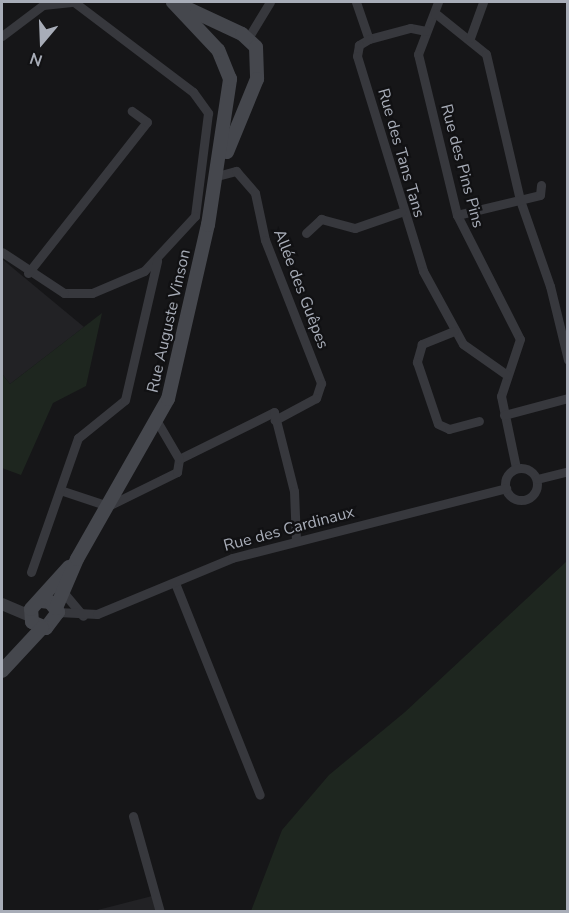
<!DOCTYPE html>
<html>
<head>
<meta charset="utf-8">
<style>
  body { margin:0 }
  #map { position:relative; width:569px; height:913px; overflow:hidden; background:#161618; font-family:"Nunito Sans",sans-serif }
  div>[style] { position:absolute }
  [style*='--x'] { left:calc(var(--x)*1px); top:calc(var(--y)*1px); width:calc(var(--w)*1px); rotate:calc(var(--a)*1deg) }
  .built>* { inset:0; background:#222225 }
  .green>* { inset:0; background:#1e261f }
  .minor>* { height:9px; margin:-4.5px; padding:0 4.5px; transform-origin:4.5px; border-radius:4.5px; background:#37383d }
  .minor>.ring { margin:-4.5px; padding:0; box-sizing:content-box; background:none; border:9px solid #37383d; border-radius:50% }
  .tertiary>* { height:12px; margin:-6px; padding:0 6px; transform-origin:6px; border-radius:6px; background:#37383d }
  .secondary>* { height:14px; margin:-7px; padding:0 7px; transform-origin:7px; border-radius:7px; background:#45474d }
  span { translate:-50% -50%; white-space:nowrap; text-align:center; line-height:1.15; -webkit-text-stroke:4.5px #111113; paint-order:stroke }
  .street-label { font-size:16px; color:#a8adb8 }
  .frame { position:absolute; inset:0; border:3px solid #a8adb8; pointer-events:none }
  .north { position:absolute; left:12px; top:12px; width:60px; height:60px; -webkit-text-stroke:4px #111113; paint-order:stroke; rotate:199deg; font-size:16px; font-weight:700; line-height:24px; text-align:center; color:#a8adb8 }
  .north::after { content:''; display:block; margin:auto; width:21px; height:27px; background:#a8adb8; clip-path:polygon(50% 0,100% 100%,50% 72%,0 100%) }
</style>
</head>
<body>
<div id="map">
  <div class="built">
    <div style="clip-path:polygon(2px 259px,84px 327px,10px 384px,2px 374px)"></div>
    <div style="clip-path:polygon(156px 895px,160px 912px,90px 912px)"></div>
  </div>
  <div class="green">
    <div style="clip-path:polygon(102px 313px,86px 386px,53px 403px,21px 475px,2px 468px,2px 374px,10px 384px)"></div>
    <div style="clip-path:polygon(567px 561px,567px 911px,251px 911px,282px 830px,329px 775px,405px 712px)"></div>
  </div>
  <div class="minor">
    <div style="--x:356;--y:2;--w:39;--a:71"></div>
    <div style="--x:438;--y:2;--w:56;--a:111"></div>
    <div style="--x:418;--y:54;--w:166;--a:76.4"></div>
    <div style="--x:457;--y:215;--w:139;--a:63.1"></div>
    <div style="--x:520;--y:339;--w:60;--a:108.4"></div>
    <div style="--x:501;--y:396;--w:74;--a:78.2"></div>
    <div style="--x:435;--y:13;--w:65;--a:38.8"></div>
    <div style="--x:486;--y:54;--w:150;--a:76.9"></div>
    <div style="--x:520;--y:200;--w:91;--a:70.8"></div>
    <div style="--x:550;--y:286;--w:76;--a:76.3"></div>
    <div style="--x:426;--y:31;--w:16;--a:-169"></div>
    <div style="--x:410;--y:28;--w:42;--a:165"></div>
    <div style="--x:369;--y:39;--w:12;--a:149"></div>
    <div style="--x:359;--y:45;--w:11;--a:100"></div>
    <div style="--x:357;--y:56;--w:225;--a:72.9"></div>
    <div style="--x:423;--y:271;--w:83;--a:61.3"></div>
    <div style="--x:463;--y:344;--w:54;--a:35.2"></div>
    <div style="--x:2;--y:36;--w:51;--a:-37.1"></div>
    <div style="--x:43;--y:5;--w:31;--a:-6"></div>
    <div style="--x:74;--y:2;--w:149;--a:37.1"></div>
    <div style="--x:193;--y:92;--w:26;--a:54"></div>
    <div style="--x:208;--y:113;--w:104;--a:97.2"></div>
    <div style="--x:195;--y:216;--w:75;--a:132.8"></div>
    <div style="--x:144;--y:271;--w:56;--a:157.1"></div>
    <div style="--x:92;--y:293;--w:28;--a:180"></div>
    <div style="--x:64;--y:293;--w:74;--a:-146.5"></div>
    <div style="--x:248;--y:38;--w:42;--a:-58.6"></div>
    <div style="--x:470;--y:38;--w:38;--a:-70"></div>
    <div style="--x:217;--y:176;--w:20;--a:-15"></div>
    <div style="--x:236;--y:171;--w:29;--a:49"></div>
    <div style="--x:255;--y:193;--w:48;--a:78"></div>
    <div style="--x:265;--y:240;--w:154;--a:68.6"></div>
    <div style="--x:321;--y:383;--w:16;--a:108"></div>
    <div style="--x:316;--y:398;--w:47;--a:151.8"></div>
    <div style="--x:457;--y:215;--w:85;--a:-13.5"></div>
    <div style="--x:540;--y:195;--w:10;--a:-84"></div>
    <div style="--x:306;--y:233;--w:21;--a:-43"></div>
    <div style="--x:321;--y:219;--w:35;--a:15"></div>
    <div style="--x:355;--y:228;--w:49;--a:-19.2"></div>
    <div style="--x:28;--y:273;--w:192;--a:-51.8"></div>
    <div style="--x:147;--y:122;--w:19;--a:-144"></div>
    <div style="--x:454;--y:331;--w:35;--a:158"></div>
    <div style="--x:422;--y:344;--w:19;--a:106"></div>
    <div style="--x:417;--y:362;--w:65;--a:71.3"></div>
    <div style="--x:438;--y:424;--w:12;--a:24"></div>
    <div style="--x:449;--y:429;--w:31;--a:-15"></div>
    <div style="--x:504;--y:415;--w:66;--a:-14.9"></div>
    <div style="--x:179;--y:459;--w:106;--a:-26.3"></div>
    <div style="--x:274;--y:412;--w:81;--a:75.8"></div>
    <div style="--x:294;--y:491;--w:49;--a:87.7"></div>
    <div class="ring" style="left:505px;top:468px;width:23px;height:23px"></div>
    <div style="--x:537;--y:479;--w:32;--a:-14"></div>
    <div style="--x:63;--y:491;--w:47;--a:18.4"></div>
    <div style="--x:108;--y:506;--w:77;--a:-26.2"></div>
    <div style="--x:177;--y:472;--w:13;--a:-81"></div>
    <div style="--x:179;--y:459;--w:42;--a:-120.3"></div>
    <div style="--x:31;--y:572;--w:142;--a:-70.7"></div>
    <div style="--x:78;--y:438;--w:60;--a:-39"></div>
    <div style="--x:125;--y:400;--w:143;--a:-77"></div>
    <div style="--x:175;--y:583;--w:228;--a:68.2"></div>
    <div style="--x:63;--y:592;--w:31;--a:50"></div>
    <div style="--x:58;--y:612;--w:39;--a:3"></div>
    <div style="--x:97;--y:614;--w:146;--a:-22.5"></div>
    <div style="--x:232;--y:558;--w:283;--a:-14.3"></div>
    <div style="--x:133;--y:816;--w:100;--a:74.3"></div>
  </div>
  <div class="tertiary">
    <div style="--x:2;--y:604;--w:30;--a:23"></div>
  </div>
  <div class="secondary">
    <div style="--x:182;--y:6;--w:66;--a:25"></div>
    <div style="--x:242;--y:34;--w:19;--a:43"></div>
    <div style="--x:256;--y:47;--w:32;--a:88"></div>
    <div style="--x:257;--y:79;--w:79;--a:112.3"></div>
    <div style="--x:41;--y:601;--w:9;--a:6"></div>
    <div style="--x:50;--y:602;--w:13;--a:51"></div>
    <div style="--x:58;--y:612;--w:20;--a:127"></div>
    <div style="--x:46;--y:628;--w:15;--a:-157"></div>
    <div style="--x:32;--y:622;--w:13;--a:-94"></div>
    <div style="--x:31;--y:609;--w:57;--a:-47.9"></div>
    <div style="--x:56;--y:608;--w:53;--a:-66.8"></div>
    <div style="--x:77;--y:559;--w:184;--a:-60.4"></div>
    <div style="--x:168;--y:399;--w:179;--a:-77.1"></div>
    <div style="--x:208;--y:225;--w:148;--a:-81.4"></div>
    <div style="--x:230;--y:79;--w:31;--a:-112"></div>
    <div style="--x:218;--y:50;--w:66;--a:-133.2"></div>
    <div style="--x:2;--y:671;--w:59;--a:-47.1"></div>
  </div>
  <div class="street-label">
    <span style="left:401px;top:153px;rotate:74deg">Rue des Tans Tans</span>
    <span style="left:462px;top:166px;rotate:75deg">Rue des Pins Pins</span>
    <span style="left:301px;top:289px;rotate:69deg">Allée des Guêpes</span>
    <span style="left:169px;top:321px;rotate:-77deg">Rue Auguste Vinson</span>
    <span style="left:289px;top:529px;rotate:-15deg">Rue des Cardinaux</span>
  </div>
  <div class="frame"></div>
  <div class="north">N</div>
</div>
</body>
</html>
